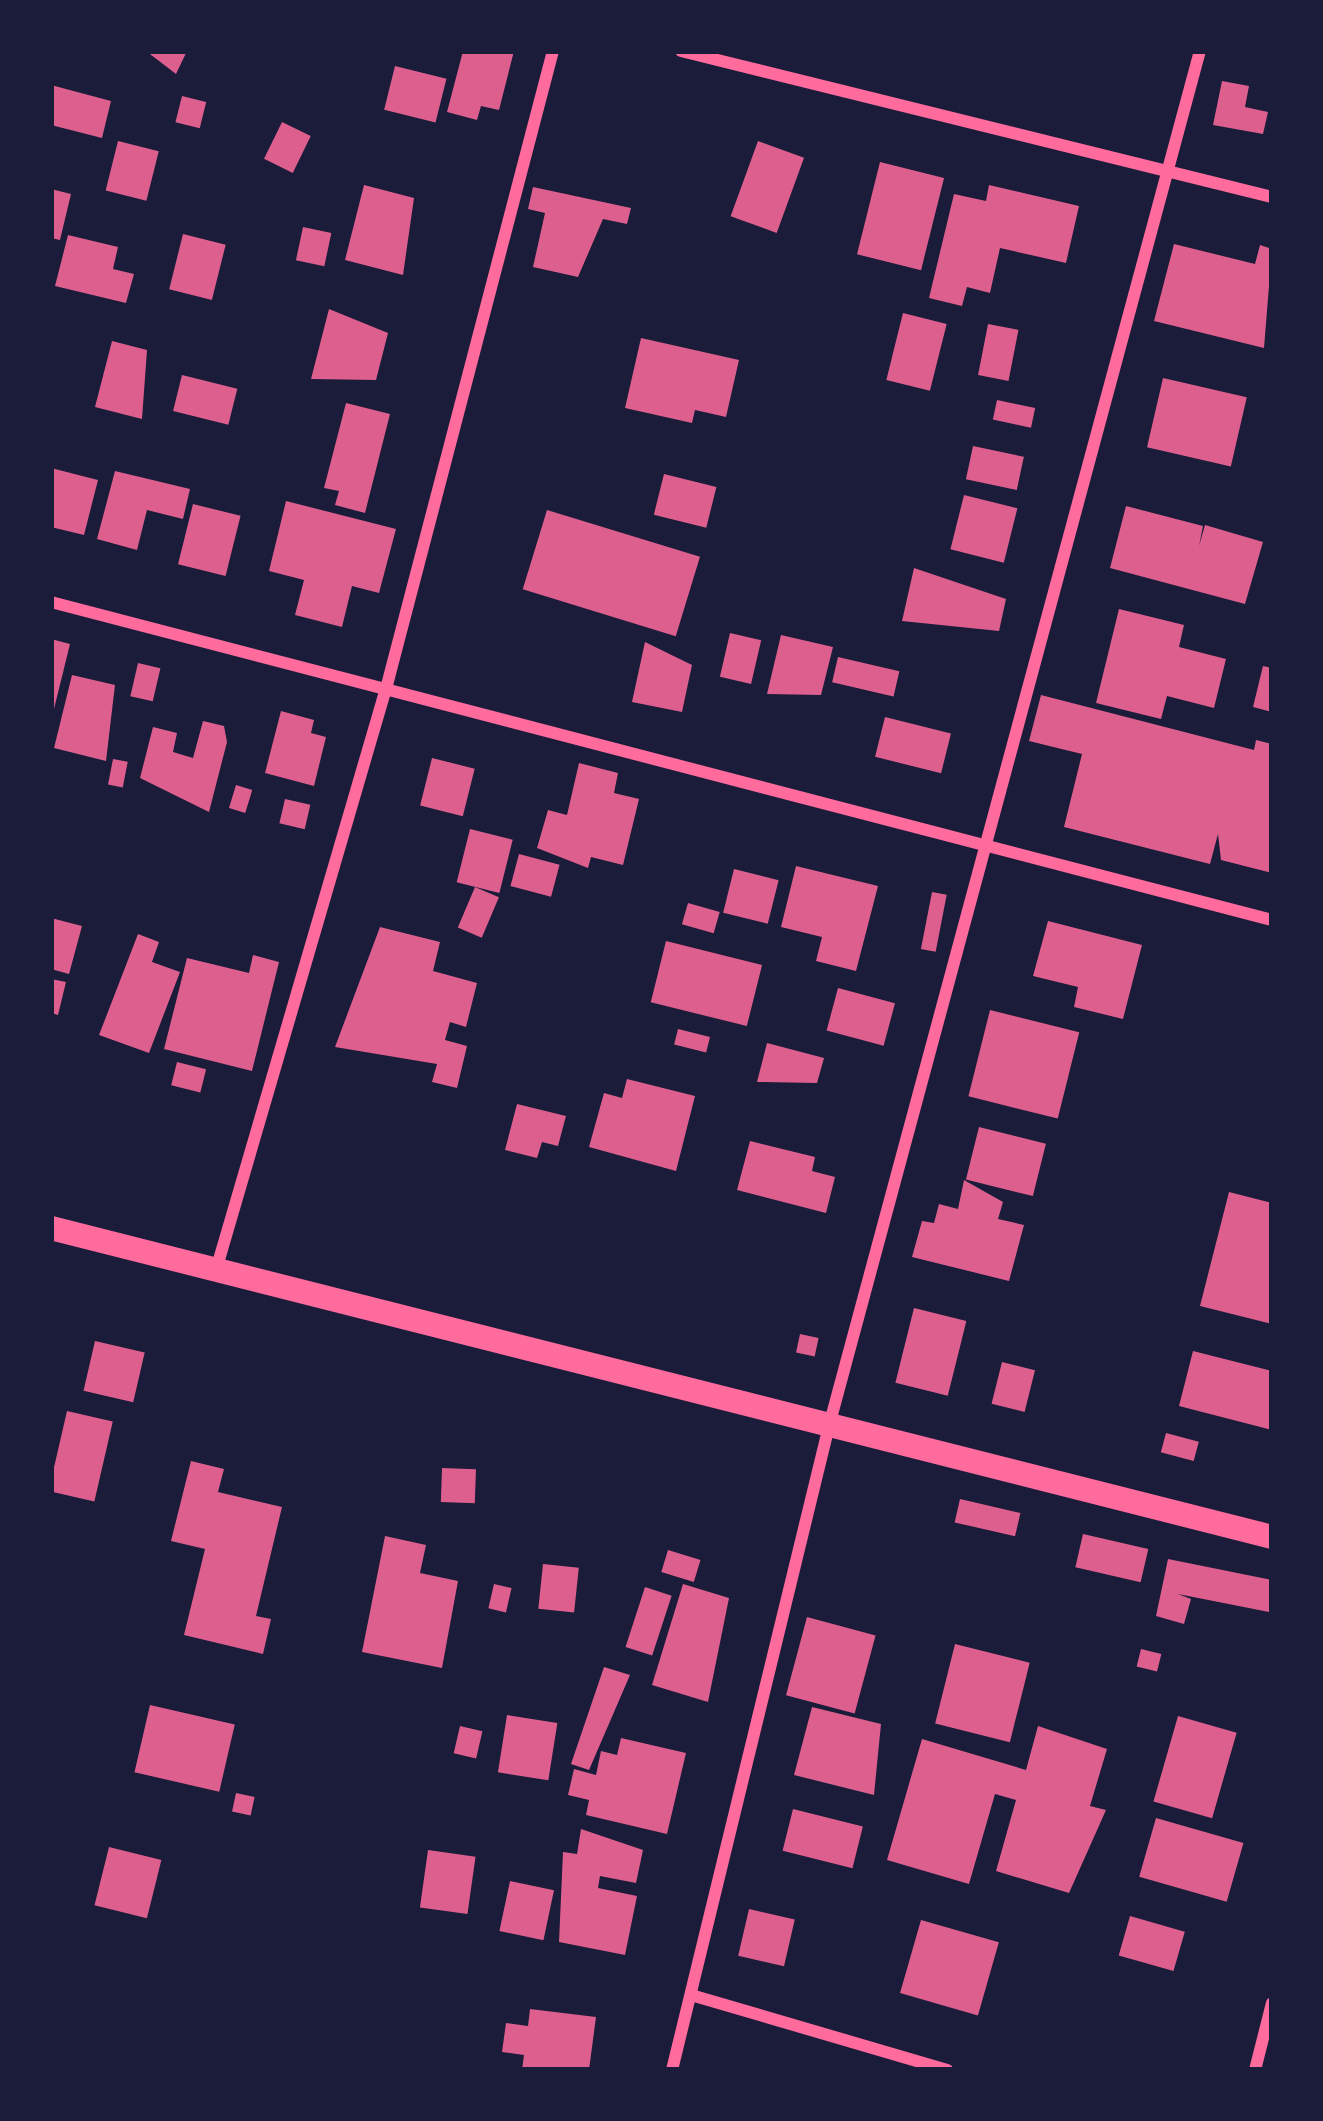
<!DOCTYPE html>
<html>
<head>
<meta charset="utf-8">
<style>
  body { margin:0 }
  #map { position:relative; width:1323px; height:2121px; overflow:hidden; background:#1b1b3a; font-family:"Archivo Narrow",sans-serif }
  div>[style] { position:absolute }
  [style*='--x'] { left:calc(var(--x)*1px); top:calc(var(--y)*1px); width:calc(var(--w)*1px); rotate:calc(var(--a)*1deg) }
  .building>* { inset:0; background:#dd5f8e; transform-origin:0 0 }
  .minor>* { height:12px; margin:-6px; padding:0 6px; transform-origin:6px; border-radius:6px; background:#ff6b9d }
  .secondary>* { height:24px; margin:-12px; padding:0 12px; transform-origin:12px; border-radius:12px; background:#ff6b9d }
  span { translate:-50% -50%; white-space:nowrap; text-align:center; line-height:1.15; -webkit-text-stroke:9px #1b1b3a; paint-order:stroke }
  .frame { position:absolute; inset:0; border:54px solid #1b1b3a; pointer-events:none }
</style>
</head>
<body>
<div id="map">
  <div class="building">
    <div style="clip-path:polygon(146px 51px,187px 51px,176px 74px)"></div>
    <div style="clip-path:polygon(463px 51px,514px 51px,499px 110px,481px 106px,477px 120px,447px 112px)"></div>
    <div style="left:395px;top:66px;width:53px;height:45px;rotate:14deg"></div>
    <div style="clip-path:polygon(1222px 81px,1249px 86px,1245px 107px,1268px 112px,1263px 134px,1213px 125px)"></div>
    <div style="clip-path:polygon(51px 85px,111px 101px,102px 138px,51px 125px)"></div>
    <div style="left:182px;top:96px;width:25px;height:27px;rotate:14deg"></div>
    <div style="left:282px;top:122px;width:32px;height:41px;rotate:26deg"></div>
    <div style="left:118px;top:141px;width:42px;height:51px;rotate:14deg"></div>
    <div style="left:758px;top:141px;width:49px;height:80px;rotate:20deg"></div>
    <div style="left:880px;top:162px;width:66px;height:95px;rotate:14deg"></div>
    <div style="clip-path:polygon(364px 185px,414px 198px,403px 275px,345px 260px)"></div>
    <div style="clip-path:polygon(989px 185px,1079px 206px,1066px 263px,1000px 248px,990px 293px,967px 287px,962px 306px,929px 298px,954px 194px,986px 201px)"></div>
    <div style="clip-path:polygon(533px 187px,631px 208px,627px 224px,603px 219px,578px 277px,533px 267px,545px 213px,528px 209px)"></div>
    <div style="clip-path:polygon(51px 189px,71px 194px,60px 240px,51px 238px)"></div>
    <div style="left:303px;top:227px;width:29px;height:34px;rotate:12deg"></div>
    <div style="left:183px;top:234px;width:44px;height:57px;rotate:14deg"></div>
    <div style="clip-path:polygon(68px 235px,118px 247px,113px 269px,134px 274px,126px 303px,55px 286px)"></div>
    <div style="clip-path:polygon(1174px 244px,1255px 264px,1260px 245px,1272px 249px,1264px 348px,1154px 321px)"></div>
    <div style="clip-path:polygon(329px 309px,388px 333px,376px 380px,311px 379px)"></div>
    <div style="left:903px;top:313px;width:45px;height:69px;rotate:14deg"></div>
    <div style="left:988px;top:324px;width:31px;height:52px;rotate:11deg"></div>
    <div style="clip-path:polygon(641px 338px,739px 360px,726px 417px,695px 410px,692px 423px,625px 408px)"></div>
    <div style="clip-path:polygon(112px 341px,147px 350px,142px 419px,95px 407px)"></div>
    <div style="left:182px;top:375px;width:57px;height:37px;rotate:14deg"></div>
    <div style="left:1163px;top:378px;width:86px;height:71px;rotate:13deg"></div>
    <div style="left:997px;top:400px;width:39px;height:20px;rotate:12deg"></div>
    <div style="clip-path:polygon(346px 403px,390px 414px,365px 513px,335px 505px,339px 491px,324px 488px)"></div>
    <div style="left:973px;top:446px;width:52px;height:34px;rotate:12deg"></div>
    <div style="clip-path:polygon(51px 468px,98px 480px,84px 535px,51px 527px)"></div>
    <div style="clip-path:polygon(115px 471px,190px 489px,183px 519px,147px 510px,137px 550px,97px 539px)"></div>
    <div style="left:664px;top:474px;width:54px;height:42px;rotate:14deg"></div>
    <div style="left:964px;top:495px;width:55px;height:56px;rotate:14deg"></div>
    <div style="clip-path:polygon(286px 501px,396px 529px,379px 593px,352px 586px,342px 627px,295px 615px,304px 580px,269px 571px)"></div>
    <div style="left:193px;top:504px;width:49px;height:62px;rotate:14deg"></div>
    <div style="clip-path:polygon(1126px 506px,1203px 526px,1199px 546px,1205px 525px,1263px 542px,1245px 604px,1110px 568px)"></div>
    <div style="left:547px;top:510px;width:160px;height:83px;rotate:17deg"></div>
    <div style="clip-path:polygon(914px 568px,1006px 599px,999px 631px,902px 621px)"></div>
    <div style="clip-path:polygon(1119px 609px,1184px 625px,1179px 647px,1226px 659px,1214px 708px,1167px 696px,1161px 719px,1096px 703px)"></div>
    <div style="left:730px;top:633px;width:32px;height:45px;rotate:13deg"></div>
    <div style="clip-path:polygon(781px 635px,833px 647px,821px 695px,767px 694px)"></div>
    <div style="clip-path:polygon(51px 639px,70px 644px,53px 713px,51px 713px)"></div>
    <div style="clip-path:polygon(645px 642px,692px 665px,682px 712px,632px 702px)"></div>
    <div style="left:838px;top:657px;width:63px;height:26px;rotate:13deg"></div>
    <div style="left:138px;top:663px;width:23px;height:34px;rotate:13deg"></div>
    <div style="clip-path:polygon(1263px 666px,1272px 668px,1272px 712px,1253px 707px)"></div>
    <div style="clip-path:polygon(72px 675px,115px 685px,106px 761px,54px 748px)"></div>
    <div style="clip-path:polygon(1041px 695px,1254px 750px,1256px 740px,1272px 744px,1272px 873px,1221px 860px,1218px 834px,1210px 864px,1064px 827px,1082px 754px,1029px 741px)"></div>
    <div style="clip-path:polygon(281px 711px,314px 720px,311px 733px,326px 737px,314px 786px,265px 773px)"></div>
    <div style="left:885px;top:717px;width:68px;height:41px;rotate:14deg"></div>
    <div style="clip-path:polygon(203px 721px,224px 726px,227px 742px,209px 812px,140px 778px,153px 727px,177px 733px,173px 752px,193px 758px)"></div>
    <div style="left:432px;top:758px;width:44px;height:49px;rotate:14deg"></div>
    <div style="left:113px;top:759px;width:15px;height:26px;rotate:11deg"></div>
    <div style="clip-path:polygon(579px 763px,618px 773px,614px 793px,639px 799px,623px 865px,591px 857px,588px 868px,537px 848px,548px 810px,567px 815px)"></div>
    <div style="left:236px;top:785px;width:17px;height:24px;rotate:17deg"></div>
    <div style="left:285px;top:799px;width:26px;height:25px;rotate:13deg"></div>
    <div style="left:470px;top:829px;width:44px;height:55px;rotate:14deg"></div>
    <div style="left:519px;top:854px;width:42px;height:33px;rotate:15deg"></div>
    <div style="clip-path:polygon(796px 866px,878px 886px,856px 971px,816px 961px,822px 937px,781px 927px)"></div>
    <div style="left:734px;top:869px;width:46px;height:45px;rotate:14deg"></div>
    <div style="left:475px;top:887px;width:26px;height:44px;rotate:23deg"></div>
    <div style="left:932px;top:892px;width:15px;height:58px;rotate:11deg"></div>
    <div style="left:688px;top:903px;width:33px;height:22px;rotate:16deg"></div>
    <div style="clip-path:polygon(51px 918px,82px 926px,69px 974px,51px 969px)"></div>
    <div style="clip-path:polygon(1048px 921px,1142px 945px,1123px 1019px,1074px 1007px,1078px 987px,1033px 976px)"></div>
    <div style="clip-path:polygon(380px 927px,440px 942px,433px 971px,477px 983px,466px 1027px,450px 1022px,445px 1040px,467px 1046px,457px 1088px,432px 1082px,437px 1064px,335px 1047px)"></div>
    <div style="clip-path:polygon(138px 934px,159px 942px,152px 962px,180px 972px,149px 1053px,99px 1035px)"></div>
    <div style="left:666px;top:941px;width:99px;height:63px;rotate:14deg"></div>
    <div style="clip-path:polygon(253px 955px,279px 962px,252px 1071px,164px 1049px,187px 958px,249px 973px)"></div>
    <div style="clip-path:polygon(51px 979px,66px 982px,58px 1015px,51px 1013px)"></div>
    <div style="left:838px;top:988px;width:59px;height:44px;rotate:15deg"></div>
    <div style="left:990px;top:1010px;width:92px;height:89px;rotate:14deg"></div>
    <div style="left:678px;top:1029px;width:33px;height:16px;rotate:14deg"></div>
    <div style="clip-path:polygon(767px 1043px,824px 1058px,817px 1083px,757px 1082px)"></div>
    <div style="left:177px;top:1062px;width:30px;height:24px;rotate:14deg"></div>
    <div style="clip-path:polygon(627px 1079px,695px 1096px,676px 1171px,589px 1147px,604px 1093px,622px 1098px)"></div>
    <div style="clip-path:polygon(517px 1104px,566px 1116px,558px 1146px,542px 1142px,537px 1158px,505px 1150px)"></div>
    <div style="left:979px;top:1127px;width:69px;height:54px;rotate:14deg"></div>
    <div style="clip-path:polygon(750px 1141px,815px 1157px,812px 1171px,835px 1177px,826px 1213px,737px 1190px)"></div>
    <div style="clip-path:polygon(964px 1180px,1003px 1202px,998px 1219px,1024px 1225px,1009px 1281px,912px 1257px,922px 1221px,934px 1223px,939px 1204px,958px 1209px)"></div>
    <div style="clip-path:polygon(1229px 1192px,1272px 1203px,1272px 1324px,1200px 1306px)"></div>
    <div style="left:914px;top:1308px;width:54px;height:77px;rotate:14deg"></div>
    <div style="left:800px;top:1334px;width:19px;height:19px;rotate:12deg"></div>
    <div style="left:95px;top:1341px;width:51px;height:51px;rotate:13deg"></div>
    <div style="clip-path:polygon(1193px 1351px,1272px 1371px,1272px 1430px,1179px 1406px)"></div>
    <div style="left:1002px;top:1362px;width:34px;height:43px;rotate:14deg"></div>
    <div style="left:67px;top:1411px;width:47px;height:82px;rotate:13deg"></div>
    <div style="left:1166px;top:1433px;width:34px;height:20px;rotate:15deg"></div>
    <div style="clip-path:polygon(191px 1461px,224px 1469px,218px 1492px,282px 1507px,256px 1616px,271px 1619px,263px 1654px,184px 1635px,205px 1549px,171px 1541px)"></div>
    <div style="left:442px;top:1468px;width:34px;height:34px;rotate:2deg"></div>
    <div style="left:960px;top:1499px;width:62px;height:24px;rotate:13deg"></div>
    <div style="left:1083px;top:1534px;width:67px;height:34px;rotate:13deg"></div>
    <div style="clip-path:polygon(385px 1536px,426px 1545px,420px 1573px,458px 1581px,442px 1668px,362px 1652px)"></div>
    <div style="left:668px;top:1550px;width:34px;height:23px;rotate:17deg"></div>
    <div style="clip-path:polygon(1168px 1559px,1272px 1580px,1269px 1612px,1178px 1594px,1191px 1599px,1184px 1624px,1156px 1616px)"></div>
    <div style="left:543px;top:1564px;width:36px;height:45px;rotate:6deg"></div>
    <div style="left:494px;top:1584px;width:18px;height:25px;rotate:13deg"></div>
    <div style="clip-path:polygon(683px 1584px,729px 1598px,708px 1702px,652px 1685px)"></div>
    <div style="left:645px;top:1587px;width:28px;height:63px;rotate:18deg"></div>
    <div style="left:807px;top:1617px;width:71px;height:81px;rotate:15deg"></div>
    <div style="left:955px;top:1644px;width:77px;height:82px;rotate:14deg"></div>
    <div style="left:1141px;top:1649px;width:21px;height:18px;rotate:14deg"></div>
    <div style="clip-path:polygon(604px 1667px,630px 1675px,589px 1770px,571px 1764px)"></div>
    <div style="left:150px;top:1705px;width:87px;height:69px;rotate:13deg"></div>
    <div style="clip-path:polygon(812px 1707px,881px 1724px,874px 1795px,794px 1775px)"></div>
    <div style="left:507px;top:1715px;width:51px;height:58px;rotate:9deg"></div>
    <div style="left:1178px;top:1716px;width:61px;height:89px;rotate:16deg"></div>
    <div style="left:460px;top:1726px;width:23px;height:28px;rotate:13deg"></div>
    <div style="clip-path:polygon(1038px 1726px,1107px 1749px,1090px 1806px,1106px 1810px,1069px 1893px,996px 1871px,1016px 1800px,995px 1794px,969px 1884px,887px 1860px,922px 1739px,1026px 1770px)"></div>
    <div style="clip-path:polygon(621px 1738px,686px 1753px,667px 1834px,586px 1815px,589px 1800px,568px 1795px,574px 1769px,596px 1775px,601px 1751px,617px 1755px)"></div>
    <div style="left:236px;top:1793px;width:19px;height:19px;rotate:12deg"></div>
    <div style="left:793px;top:1809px;width:72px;height:43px;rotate:14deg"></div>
    <div style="left:1156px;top:1818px;width:91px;height:61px;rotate:16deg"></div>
    <div style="clip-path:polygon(581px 1829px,643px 1850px,636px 1883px,600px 1876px,598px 1888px,637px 1896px,625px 1955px,559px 1942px,563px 1852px,577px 1854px)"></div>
    <div style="left:109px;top:1847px;width:54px;height:60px;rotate:14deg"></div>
    <div style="left:428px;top:1850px;width:48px;height:58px;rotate:8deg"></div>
    <div style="left:510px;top:1881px;width:45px;height:51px;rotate:12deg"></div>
    <div style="left:749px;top:1909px;width:47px;height:48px;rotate:13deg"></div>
    <div style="left:1130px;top:1916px;width:57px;height:41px;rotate:16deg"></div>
    <div style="left:921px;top:1920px;width:81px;height:76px;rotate:16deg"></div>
    <div style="clip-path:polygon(530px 2009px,596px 2017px,589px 2070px,522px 2070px,524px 2055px,502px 2052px,506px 2023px,528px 2026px)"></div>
  </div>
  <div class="minor">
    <div style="--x:681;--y:51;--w:609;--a:13.88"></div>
    <div style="--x:51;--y:602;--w:1262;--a:14.6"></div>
    <div style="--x:216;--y:1270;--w:609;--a:-73.71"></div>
    <div style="--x:387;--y:685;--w:655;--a:-75.33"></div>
    <div style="--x:691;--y:1995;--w:267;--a:16.3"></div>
    <div style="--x:672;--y:2070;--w:667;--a:-76.3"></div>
    <div style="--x:830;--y:1422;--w:1420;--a:-74.9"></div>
    <div style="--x:1255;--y:2070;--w:69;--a:-75.8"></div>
  </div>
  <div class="secondary">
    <div style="--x:51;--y:1228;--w:1259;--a:14.2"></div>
  </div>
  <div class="frame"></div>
</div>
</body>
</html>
